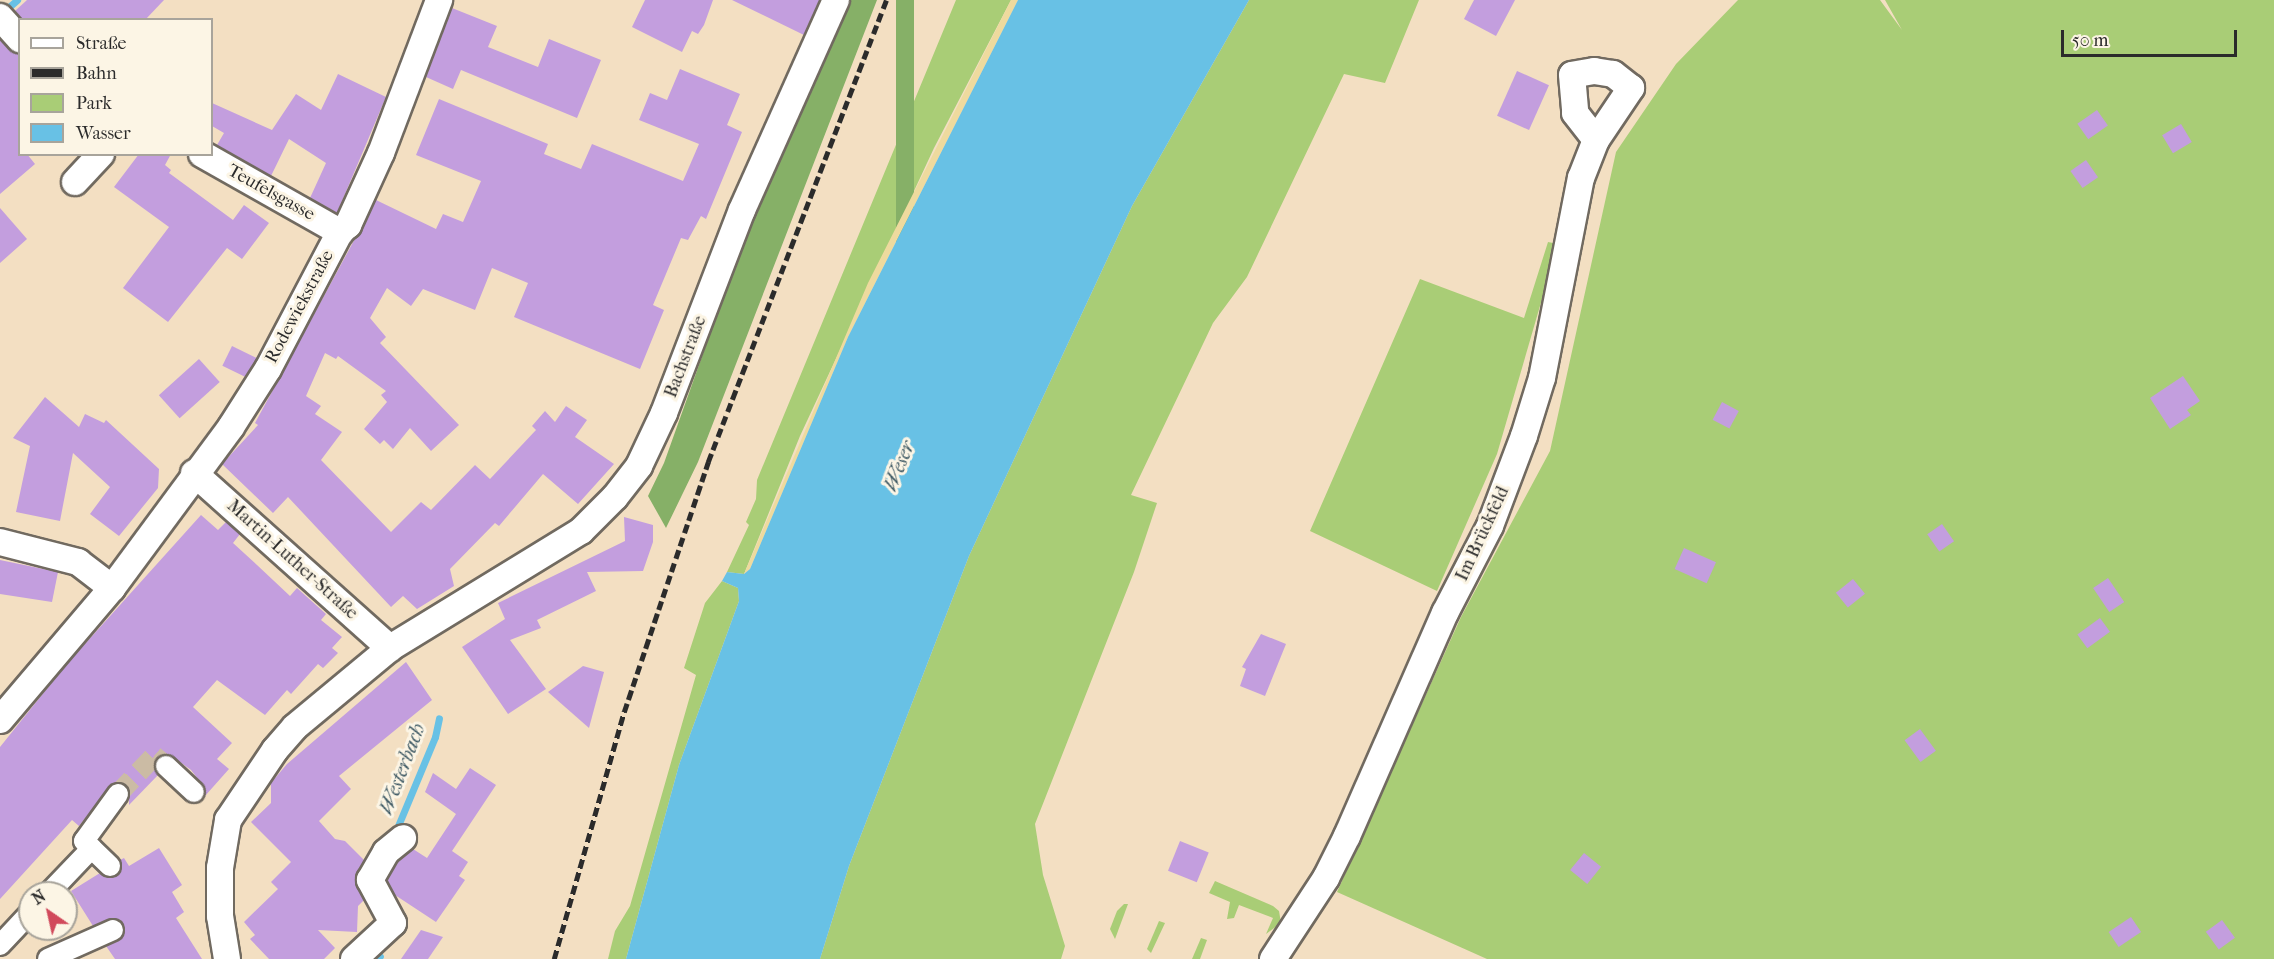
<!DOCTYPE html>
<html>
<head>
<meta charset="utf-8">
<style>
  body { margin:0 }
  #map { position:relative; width:2274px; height:959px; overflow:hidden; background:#f3dfc2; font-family:"IM FELL French Canon",serif }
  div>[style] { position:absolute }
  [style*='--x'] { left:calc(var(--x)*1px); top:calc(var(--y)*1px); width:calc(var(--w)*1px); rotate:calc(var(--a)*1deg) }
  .green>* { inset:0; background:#a9cd76 }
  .forest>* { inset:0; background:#86b067; transform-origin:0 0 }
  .sand>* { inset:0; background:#eeda9e }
  .water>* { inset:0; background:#68c1e5 }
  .stream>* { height:7px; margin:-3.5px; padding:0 3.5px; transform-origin:3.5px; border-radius:3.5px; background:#68c1e5 }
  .building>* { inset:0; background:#c39ede; transform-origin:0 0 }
  .pedestrian-tunnel>* { height:20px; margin-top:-10px; transform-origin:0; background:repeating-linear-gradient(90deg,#cbbba4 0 20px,transparent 0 30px) }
  .roads { filter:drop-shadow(2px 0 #716a60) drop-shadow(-2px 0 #716a60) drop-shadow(0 2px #716a60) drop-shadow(0 -2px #716a60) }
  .pedestrian>* { height:20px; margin:-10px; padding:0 10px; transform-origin:10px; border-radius:10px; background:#fff }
  .minor>* { height:26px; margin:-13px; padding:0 13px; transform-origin:13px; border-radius:13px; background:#fff }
  .rail>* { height:4.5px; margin-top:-2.25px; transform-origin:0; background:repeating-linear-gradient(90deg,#2b2b2b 0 9px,transparent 0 13.5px) }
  span { translate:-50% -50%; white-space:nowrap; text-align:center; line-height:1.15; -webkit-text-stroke:6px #fcf5e5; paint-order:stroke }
  .street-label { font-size:18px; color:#2b2b2b }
  .water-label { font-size:20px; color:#3d5863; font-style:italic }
  .legend { position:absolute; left:18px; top:18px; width:195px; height:138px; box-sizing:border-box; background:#fcf5e5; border:2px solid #a8a49b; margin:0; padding:8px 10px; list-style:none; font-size:18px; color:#2b2b2b }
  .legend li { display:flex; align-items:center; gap:12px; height:30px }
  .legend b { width:30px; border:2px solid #a8a49b }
  .north { position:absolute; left:18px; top:881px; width:60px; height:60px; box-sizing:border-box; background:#fcf5e5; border:2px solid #a8a49b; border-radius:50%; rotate:326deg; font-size:16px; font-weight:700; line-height:24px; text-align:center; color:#2b2b2b }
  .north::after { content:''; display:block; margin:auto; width:21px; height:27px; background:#d1495b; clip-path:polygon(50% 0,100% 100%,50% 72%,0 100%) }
  .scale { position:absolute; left:2061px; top:30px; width:176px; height:27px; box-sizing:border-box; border:3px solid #2b2b2b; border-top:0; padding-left:8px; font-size:18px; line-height:21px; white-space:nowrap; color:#2b2b2b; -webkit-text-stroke:4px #fcf5e5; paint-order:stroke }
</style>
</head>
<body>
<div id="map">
  <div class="green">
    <div style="clip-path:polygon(956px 0,1011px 0,934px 148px,800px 436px,744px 574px,727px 572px,749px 525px,746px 522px,756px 499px,757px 480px)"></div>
    <div style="clip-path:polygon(1249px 0,1419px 0,1385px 83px,1344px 74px,1247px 277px,1213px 323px,1131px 495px,1157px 503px,1134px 572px,1035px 824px,1043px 875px,1065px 946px,1061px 959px,820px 959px,849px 866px,969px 556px,1132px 206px)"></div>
    <div style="clip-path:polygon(1738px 0,1880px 0,1902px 30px,1885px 0,2274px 0,2274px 959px,1487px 959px,1337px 892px,1461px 617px,1550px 451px,1616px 152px,1676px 64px)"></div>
    <div style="clip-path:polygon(1548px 242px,1558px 244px,1497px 454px,1437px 591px,1310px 531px,1420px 279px,1524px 318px)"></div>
    <div style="clip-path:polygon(722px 581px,738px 588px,739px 601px,679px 765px,626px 959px,608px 959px,615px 931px,630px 906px,696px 675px,684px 668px,705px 603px)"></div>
    <div style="clip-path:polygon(1215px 881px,1273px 906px,1279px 911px,1281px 923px,1266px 934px,1273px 918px,1239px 905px,1234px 918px,1227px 919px,1230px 902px,1209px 893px)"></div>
    <div style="clip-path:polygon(1124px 904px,1128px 904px,1115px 939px,1110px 929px,1117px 911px)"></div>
    <div style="clip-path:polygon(1159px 921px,1165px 923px,1151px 953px,1147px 949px)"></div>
    <div style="clip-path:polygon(1201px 938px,1207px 940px,1200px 959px,1192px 959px)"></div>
  </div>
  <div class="forest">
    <div style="clip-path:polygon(851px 0,877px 0,698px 462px,666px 528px,648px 496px,664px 463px,739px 253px)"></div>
    <div style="left:896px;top:0;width:18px;height:557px"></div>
  </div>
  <div class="sand">
    <div style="clip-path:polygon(1011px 0,1018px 0,848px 337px,750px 569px,744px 574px,868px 283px)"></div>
  </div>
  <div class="water">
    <div style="clip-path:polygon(1018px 0,1249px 0,1132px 206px,969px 556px,849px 866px,820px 959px,626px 959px,679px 765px,739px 601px,738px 588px,722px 581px,727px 572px,744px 574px,750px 569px,848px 337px)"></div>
  </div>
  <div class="stream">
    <div style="--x:2;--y:13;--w:20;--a:-41"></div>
    <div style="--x:395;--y:833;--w:104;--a:-67.4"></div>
    <div style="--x:435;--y:737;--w:19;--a:-78"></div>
    <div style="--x:377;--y:959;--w:4;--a:-45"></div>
  </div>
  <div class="building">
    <div style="clip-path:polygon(27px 0,164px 0,145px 20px,23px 20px,15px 11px)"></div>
    <div style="clip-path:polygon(645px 0,713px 0,704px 25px,698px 34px,692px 31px,682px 52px,632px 27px)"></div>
    <div style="clip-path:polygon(732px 0,820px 0,804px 35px)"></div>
    <div style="clip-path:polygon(1474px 0,1515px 0,1496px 36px,1464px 19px)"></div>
    <div style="clip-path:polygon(452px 8px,497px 26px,488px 47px,538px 67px,549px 39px,601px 60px,577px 118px,461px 70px,453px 89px,426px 77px)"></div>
    <div style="clip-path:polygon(0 39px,20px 54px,20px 154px,27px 154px,35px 164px,0 194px)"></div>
    <div style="clip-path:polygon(680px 69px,740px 94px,727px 125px,742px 132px,706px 219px,701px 216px,688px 240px,681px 238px,653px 305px,664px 310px,640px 369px,514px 317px,528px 283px,492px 268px,475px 310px,423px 289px,411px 306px,387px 288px,370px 318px,386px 337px,380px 343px,459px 425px,431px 451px,410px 428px,393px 449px,384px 440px,380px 444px,364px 429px,387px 402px,381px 395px,386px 391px,338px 356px,336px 359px,325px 353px,306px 396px,321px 406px,315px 414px,342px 432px,321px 460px,391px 532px,421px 502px,431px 510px,475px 465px,490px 479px,536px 430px,532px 426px,545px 411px,555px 422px,566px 406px,587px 420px,575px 437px,614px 464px,578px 504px,543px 474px,499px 526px,495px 523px,450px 569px,454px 586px,417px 609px,403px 596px,391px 607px,288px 497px,273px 513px,222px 464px,258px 425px,255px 423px,376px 200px,436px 229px,443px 214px,463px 222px,481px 181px,416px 155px,439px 99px,548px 144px,544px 154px,581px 169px,592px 144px,683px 181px,699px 144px,639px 120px,650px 93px,667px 100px)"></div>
    <div style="left:1517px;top:71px;width:35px;height:49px;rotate:24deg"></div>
    <div style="clip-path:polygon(338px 74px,386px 97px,337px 213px,310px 198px,326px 163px,289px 139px,271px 176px,217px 145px,224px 133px,212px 126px,212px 103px,272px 130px,296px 94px,321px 110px)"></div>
    <div style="left:2097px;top:110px;width:19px;height:24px;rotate:55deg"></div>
    <div style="left:2181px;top:124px;width:21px;height:22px;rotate:59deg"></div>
    <div style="clip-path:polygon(139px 154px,171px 154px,165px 165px,171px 170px,169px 173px,233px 220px,244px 205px,269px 223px,242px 259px,227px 248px,168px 322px,123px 288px,169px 227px,114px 187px)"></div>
    <div style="left:2086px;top:160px;width:21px;height:19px;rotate:55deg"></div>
    <div style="clip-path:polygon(0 208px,27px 239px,0 263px)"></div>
    <div style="left:232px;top:346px;width:28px;height:22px;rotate:26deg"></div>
    <div style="left:199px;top:359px;width:31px;height:54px;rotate:48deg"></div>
    <div style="clip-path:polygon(2183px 376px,2200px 401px,2187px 410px,2191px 415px,2170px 429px,2150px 398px)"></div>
    <div style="clip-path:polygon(45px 397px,79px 427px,85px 414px,104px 423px,106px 420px,159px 469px,158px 488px,119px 536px,90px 514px,110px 487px,73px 453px,60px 521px,16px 512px,30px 446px,13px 438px)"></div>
    <div style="left:1722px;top:402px;width:19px;height:20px;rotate:28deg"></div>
    <div style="clip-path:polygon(201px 515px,218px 530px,226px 522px,240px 534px,233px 543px,257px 565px,290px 596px,297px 588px,326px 614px,321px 620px,342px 637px,332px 648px,338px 653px,323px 668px,318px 664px,291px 694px,287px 690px,265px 715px,217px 680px,193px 707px,232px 743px,217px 759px,229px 769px,205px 796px,205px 788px,191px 770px,169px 754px,162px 755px,154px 764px,158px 775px,129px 805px,129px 789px,120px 782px,113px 783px,79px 826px,72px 820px,0 899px,0 747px,66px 665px)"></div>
    <div style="clip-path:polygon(624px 517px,653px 525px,653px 542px,643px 571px,587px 572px,596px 591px,537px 620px,541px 628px,510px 640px,546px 689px,508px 714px,462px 647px,505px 619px,498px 603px,625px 541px)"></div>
    <div style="left:1942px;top:524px;width:21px;height:18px;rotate:55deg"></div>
    <div style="left:1684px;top:548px;width:35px;height:23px;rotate:24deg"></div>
    <div style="clip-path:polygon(0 560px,58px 572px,52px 602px,0 594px)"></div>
    <div style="left:2108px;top:578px;width:29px;height:18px;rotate:56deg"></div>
    <div style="left:1853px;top:579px;width:19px;height:22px;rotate:51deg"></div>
    <div style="left:2100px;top:618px;width:17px;height:28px;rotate:54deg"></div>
    <div style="clip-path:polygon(1261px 634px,1286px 644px,1265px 696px,1240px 686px,1246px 669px,1242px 667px)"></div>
    <div style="clip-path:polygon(406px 662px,432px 700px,339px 776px,351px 789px,319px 821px,335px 839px,345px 841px,364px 860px,355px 879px,364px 900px,358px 906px,357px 932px,318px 930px,335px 948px,324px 959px,269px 959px,250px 939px,255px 935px,244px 922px,278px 889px,271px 882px,291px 862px,251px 822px,271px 803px,271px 783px,287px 764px)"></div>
    <div style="clip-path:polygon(583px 666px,604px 672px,589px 728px,548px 692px)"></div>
    <div style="left:1920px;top:729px;width:27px;height:19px;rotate:54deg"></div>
    <div style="clip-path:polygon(470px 768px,496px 785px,452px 851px,468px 862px,459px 876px,465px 880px,436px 922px,395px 895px,387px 880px,398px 862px,413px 849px,427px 858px,456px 814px,425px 792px,433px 773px,456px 789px)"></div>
    <div style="left:1180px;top:841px;width:31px;height:32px;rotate:22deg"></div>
    <div style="clip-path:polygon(159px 848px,182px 885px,172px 892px,184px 912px,176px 918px,202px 959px,115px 959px,106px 946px,122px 937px,124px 925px,114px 918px,93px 926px,71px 891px,100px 873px,114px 877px,121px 869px,120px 860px,124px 858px,129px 866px)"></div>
    <div style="left:1584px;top:853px;width:22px;height:22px;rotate:39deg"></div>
    <div style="left:2131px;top:917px;width:18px;height:27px;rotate:56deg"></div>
    <div style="left:2222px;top:920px;width:22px;height:20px;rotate:54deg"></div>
    <div style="clip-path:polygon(421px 930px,443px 937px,428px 959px,401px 959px)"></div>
  </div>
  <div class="pedestrian-tunnel">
    <div style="--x:118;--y:794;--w:52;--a:-46.5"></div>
    <div style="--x:154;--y:756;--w:16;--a:40"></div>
  </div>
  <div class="roads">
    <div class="pedestrian">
      <div style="--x:166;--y:766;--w:38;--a:43"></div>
      <div style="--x:110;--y:866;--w:36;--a:-136"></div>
      <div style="--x:84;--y:841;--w:58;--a:-54.1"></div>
      <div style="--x:49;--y:893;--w:62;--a:-46.3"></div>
      <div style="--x:0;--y:945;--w:44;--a:-46.8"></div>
      <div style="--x:48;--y:959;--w:71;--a:-24"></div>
    </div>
    <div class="minor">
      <div style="--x:0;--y:17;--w:30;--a:48"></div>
      <div style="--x:202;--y:154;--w:159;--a:29.5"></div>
      <div style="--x:75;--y:182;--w:38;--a:-47"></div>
      <div style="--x:194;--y:473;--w:263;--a:41.8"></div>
      <div style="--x:0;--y:542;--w:81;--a:14.4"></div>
      <div style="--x:78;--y:562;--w:43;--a:37.4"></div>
      <div style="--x:0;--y:720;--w:173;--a:-49.7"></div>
      <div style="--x:112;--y:588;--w:200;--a:-53.5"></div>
      <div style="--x:231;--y:427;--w:69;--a:-57.5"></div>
      <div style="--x:268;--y:369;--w:155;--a:-62.3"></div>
      <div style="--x:340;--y:232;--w:11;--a:-41"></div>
      <div style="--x:348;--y:225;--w:79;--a:-65.4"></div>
      <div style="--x:381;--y:153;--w:164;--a:-69.2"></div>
      <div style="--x:227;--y:959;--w:44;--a:-99.2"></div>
      <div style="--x:220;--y:916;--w:48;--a:-90"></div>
      <div style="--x:220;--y:868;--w:49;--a:-80.5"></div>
      <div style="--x:228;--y:820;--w:84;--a:-56.1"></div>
      <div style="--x:275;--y:750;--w:30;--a:-49"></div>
      <div style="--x:295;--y:727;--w:124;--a:-39.7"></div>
      <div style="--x:390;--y:648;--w:224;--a:-31.5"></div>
      <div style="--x:581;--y:531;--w:48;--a:-45"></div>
      <div style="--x:615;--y:497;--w:39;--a:-52"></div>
      <div style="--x:639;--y:466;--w:59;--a:-64.7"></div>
      <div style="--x:664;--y:413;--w:217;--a:-69"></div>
      <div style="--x:742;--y:210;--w:230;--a:-65.9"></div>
      <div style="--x:354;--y:959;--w:53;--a:-42.7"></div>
      <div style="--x:393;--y:923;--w:49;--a:-118.1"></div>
      <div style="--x:370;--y:880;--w:32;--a:-60"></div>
      <div style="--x:386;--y:852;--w:22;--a:-39"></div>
      <div style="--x:1273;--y:959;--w:97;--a:-56.8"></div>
      <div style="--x:1326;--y:878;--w:47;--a:-63.4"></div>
      <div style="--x:1347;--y:836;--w:244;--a:-66.3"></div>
      <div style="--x:1445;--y:613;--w:98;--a:-62.7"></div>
      <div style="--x:1490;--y:526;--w:96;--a:-69.3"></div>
      <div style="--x:1524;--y:436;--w:61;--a:-72.8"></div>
      <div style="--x:1542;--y:378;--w:204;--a:-79"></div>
      <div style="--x:1581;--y:178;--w:41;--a:-68.5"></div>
      <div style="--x:1596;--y:140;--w:63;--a:-56.1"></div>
      <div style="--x:1631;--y:88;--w:23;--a:-142"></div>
      <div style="--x:1613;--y:74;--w:19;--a:-171"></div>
      <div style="--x:1594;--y:71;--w:22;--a:170"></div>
      <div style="--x:1572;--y:75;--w:38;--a:85"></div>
      <div style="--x:1575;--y:113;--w:34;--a:52"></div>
    </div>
  </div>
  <div class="rail">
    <div style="--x:554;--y:959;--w:257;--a:-74.2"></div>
    <div style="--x:624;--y:712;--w:264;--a:-71.4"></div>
    <div style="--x:708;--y:462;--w:495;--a:-68.9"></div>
  </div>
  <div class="street-label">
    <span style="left:271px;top:193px;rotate:29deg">Teufelsgasse</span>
    <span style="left:300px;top:307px;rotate:-62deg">Rodewiekstraße</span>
    <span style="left:686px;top:357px;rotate:-69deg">Bachstraße</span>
    <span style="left:1483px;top:534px;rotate:-65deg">Im Brückfeld</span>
    <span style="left:292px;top:560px;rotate:42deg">Martin-Luther-Straße</span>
  </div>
  <div class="water-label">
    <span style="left:899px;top:466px;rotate:-68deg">Weser</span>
    <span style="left:402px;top:769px;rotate:-69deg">Westerbach</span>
  </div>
  <ul class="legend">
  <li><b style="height:8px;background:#fff"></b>Straße</li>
  <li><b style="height:8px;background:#2b2b2b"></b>Bahn</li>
  <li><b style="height:16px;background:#a9cd76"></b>Park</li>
  <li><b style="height:16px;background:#68c1e5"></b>Wasser</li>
  </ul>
  <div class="north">N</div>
  <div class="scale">50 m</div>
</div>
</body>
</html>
